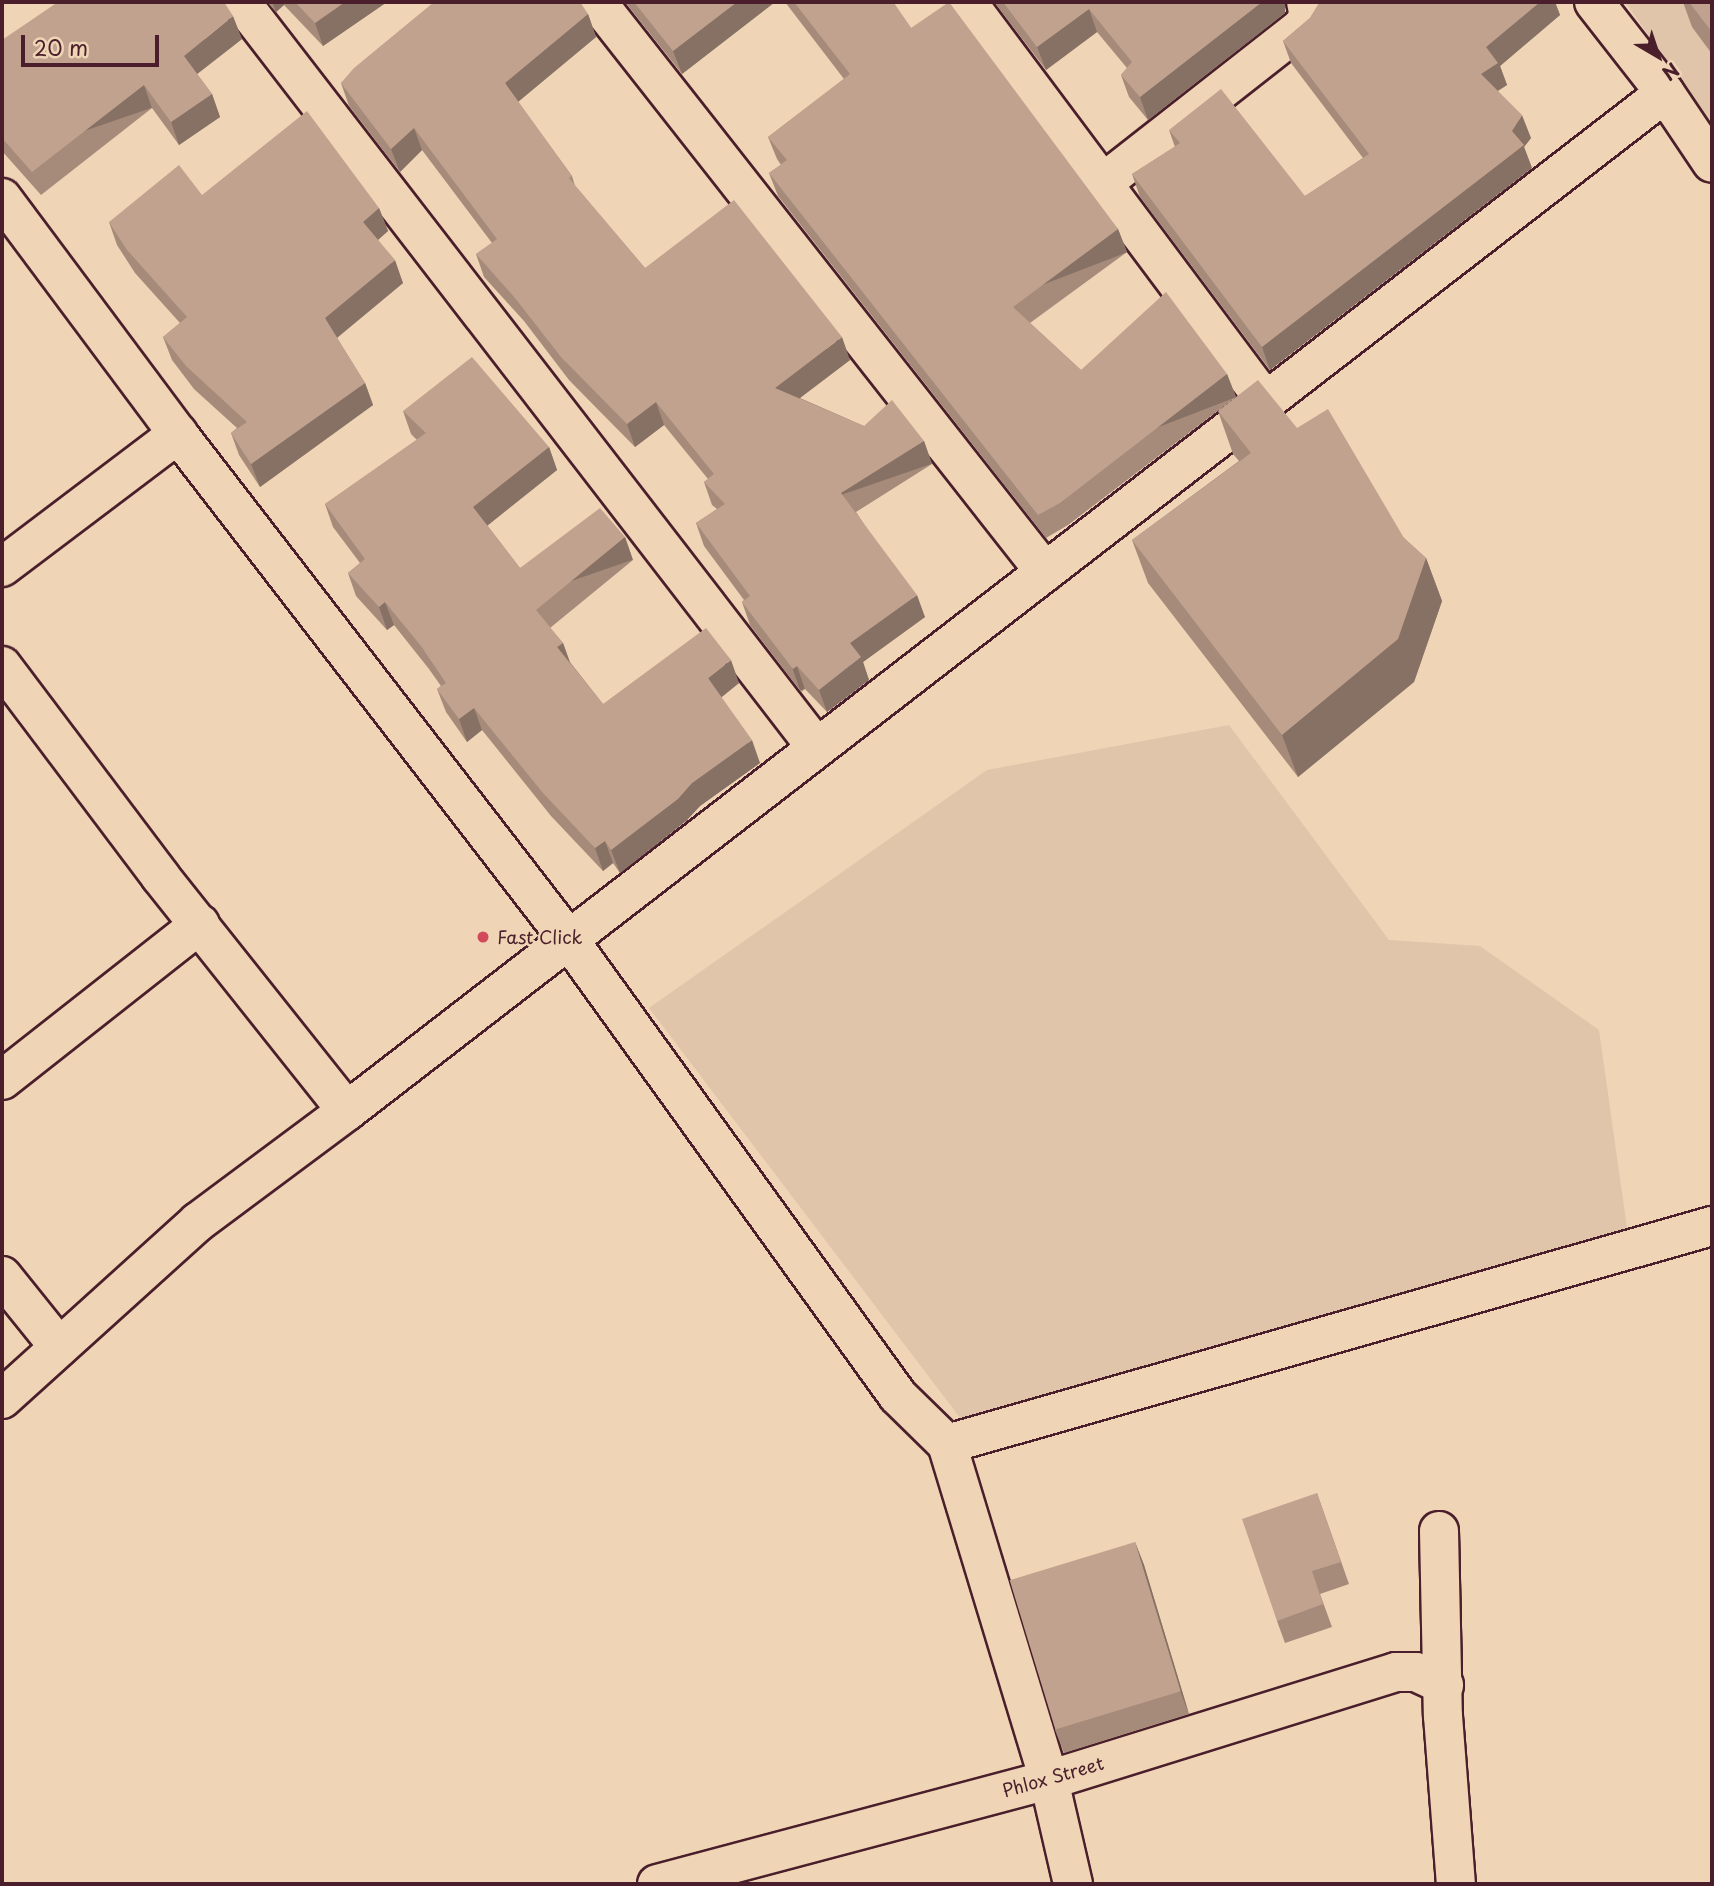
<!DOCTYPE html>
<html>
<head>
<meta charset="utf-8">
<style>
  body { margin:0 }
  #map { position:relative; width:1714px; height:1886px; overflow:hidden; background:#efd4b6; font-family:"Playpen Sans",sans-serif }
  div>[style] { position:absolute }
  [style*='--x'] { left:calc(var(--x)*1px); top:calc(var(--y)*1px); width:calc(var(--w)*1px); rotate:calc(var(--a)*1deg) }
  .built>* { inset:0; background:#e1c5aa }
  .roads { filter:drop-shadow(2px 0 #4a1f2b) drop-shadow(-2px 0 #4a1f2b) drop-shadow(0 2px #4a1f2b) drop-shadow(0 -2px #4a1f2b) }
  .minor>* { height:38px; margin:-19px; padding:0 19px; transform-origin:19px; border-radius:19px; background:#efd4b6 }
  .wall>* { inset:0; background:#a68b7b }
  .shaded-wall>* { inset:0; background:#877164; transform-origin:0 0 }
  .building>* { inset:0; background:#c1a28f; transform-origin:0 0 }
  .dots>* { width:19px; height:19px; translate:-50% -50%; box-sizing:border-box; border:4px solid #efd4b6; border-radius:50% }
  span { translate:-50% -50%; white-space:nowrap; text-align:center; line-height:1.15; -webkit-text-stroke:5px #efd4b6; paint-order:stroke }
  .poi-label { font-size:18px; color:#4a1f2b }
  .left { translate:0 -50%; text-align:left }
  .street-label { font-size:18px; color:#4a1f2b }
  .frame { position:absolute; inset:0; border:4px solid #4a1f2b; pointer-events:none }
  .north { position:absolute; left:1623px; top:21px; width:70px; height:70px; -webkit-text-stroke:5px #efd4b6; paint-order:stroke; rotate:141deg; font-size:19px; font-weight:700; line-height:28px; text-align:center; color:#4a1f2b }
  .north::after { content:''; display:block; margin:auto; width:24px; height:32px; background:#4a1f2b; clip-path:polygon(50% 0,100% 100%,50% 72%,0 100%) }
  .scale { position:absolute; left:21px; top:35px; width:138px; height:32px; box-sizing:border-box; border:4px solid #4a1f2b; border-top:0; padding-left:9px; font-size:21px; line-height:24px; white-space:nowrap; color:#4a1f2b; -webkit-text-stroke:5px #efd4b6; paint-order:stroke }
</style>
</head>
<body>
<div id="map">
  <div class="built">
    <div style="clip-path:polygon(1625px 2px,1712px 2px,1712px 125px)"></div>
    <div style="clip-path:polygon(1229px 725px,1389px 940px,1480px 946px,1599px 1030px,1627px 1228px,964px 1423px,649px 1008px,987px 770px)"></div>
  </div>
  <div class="roads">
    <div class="minor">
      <div style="--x:241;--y:2;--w:942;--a:52.33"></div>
      <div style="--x:597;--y:2;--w:725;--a:51.83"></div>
      <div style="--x:967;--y:2;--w:499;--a:53.2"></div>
      <div style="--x:1594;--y:2;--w:115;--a:52"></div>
      <div style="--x:1665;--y:93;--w:84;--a:56.1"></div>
      <div style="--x:1103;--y:183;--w:251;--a:-38.1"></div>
      <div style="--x:1301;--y:28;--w:14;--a:-54"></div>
      <div style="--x:1309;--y:17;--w:15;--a:-101"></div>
      <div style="--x:2;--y:198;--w:294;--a:53.3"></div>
      <div style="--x:178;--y:434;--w:639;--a:52.31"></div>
      <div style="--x:569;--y:940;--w:562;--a:54.19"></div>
      <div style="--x:898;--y:1396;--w:69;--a:44.4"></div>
      <div style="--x:947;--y:1444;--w:351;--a:73.1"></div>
      <div style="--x:1049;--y:1780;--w:107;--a:77"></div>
      <div style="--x:2;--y:567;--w:221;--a:-37.1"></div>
      <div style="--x:2;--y:666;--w:263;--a:53"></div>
      <div style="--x:160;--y:876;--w:300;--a:51.5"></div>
      <div style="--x:2;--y:1080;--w:252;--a:-38.2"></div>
      <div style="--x:2;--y:1276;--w:91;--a:51.2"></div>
      <div style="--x:2;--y:1399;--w:264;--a:-42.1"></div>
      <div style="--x:198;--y:1222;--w:186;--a:-36.7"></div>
      <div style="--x:347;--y:1111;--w:1665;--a:-37.68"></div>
      <div style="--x:947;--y:1444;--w:795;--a:-15.91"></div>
      <div style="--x:1439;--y:1531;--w:185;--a:88.8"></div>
      <div style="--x:1443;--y:1716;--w:169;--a:85.6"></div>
      <div style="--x:657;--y:1884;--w:406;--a:-14.9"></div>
      <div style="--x:1049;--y:1780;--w:363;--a:-17.3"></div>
      <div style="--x:1396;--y:1672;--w:20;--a:0"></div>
      <div style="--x:1416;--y:1672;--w:31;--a:25"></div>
    </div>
  </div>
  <div class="wall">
    <div style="clip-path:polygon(267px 2px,387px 2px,323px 46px,284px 5px,276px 12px)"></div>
    <div style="clip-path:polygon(625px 2px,775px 2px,682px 74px)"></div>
    <div style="clip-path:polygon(785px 2px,893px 2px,911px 28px,1118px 229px,1127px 252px,1030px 323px,1081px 370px,1227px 374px,1236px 397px,1068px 525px,1046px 538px,778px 196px,769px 173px,781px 165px,777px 159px,768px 137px,844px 79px)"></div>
    <div style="clip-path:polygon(994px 2px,1285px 2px,1285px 13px,1148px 120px,1129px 97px,1121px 75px,1127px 68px,1097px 32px,1046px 70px)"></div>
    <div style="clip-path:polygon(1320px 2px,1555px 2px,1560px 15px,1500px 66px,1507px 85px,1498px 91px,1531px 138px,1524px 147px,1532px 168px,1270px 370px,1140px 197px,1132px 174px,1175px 147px,1169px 130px,1305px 196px,1363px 158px,1291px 63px,1283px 41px,1310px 18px)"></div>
    <div style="clip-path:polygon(1683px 2px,1712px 2px,1712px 54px,1692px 27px)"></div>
    <div style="clip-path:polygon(588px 14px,596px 37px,518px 102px,572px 176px,575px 186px,645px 268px,850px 360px,800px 398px,864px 426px,924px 441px,932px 464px,856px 512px,925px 617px,863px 662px,869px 680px,827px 712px,805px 689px,801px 692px,750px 625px,742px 602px,744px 600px,704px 546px,696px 523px,717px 509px,712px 505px,704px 482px,708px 479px,664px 425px,635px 447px,569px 380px,524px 321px,484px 277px,476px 254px,492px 243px,422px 150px,400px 172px,349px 106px,341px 83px)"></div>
    <div style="clip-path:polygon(242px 39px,197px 74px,212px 94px,220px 117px,179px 145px,152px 108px,41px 195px,2px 151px,2px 40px)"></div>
    <div style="clip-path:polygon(202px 195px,379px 208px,388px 231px,378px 240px,403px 283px,337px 338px,365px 383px,373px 405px,260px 487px,239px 455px,231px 433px,237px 428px,194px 389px,172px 360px,163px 337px,180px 323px,135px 273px,117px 245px,109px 222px)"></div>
    <div style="clip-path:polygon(403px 411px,549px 447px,557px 470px,487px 525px,520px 568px,625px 537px,633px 560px,550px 628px,563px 643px,570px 662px,603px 704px,739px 683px,721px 697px,760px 763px,700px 806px,686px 821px,620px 873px,613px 863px,603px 871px,551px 816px,482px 730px,467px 742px,446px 712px,437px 689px,441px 686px,429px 669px,394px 625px,387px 630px,356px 596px,348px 573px,360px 563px,333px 527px,325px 504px,417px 440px,411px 434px)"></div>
    <div style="clip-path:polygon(1218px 411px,1297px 428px,1404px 538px,1426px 558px,1442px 601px,1414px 682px,1298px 777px,1148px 583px,1132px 540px,1239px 461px,1233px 454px)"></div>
    <div style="clip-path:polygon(1317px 1493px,1349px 1584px,1320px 1594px,1332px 1627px,1285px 1643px,1277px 1621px)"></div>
    <div style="clip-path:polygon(1135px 1542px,1144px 1565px,1189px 1714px,1064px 1753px,1055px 1730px)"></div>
  </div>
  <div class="shaded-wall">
    <div style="clip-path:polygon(272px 2px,283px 2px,284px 5px,276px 12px)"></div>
    <div style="clip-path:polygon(345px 2px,387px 2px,323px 46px,315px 23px)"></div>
    <div style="clip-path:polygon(737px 2px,775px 2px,682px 74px,673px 51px)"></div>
    <div style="clip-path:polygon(1262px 2px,1285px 2px,1285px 13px,1148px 120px,1140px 97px)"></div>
    <div style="clip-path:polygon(1540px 2px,1555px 2px,1560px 15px,1500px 66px,1507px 85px,1489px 96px,1481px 74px,1486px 47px)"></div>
    <div style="clip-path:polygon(1089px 9px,1097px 32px,1046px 70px,1037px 47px)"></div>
    <div style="clip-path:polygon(588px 14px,596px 37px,513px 106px,505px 83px)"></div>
    <div style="clip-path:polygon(233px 16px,242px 39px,192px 78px,184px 56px)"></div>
    <div style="left:144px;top:85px;width:24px;height:142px;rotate:71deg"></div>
    <div style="clip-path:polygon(212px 94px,220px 117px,179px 145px,171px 122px)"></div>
    <div style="clip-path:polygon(1522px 115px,1531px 138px,1524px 147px,1532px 168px,1270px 370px,1262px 347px,1512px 131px)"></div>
    <div style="clip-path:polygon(414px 128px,422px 150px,400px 172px,391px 149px)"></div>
    <div style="clip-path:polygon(379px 208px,388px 231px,372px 245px,363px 222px)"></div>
    <div style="left:1118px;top:229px;width:25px;height:131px;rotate:69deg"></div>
    <div style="clip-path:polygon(395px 260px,403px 283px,333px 341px,325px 318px)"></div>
    <div style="clip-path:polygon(842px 337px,850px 360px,784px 410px,775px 388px)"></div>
    <div style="left:1227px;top:374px;width:25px;height:211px;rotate:69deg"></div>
    <div style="clip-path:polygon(365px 383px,373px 405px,260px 487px,251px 464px)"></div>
    <div style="clip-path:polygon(656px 402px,664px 425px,635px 447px,627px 424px)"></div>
    <div style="left:924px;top:441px;width:24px;height:98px;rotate:71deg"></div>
    <div style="clip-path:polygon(549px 447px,557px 470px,482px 530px,473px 507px)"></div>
    <div style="left:625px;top:537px;width:24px;height:115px;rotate:71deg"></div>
    <div style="clip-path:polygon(1426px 558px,1442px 601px,1414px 682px,1298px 777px,1282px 735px)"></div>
    <div style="clip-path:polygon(917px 595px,925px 617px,863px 662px,869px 680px,827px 712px,819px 690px,850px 643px)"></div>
    <div style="clip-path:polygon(385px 602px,394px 625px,387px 630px,379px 607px)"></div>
    <div style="clip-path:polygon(563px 643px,571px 666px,557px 647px)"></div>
    <div style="clip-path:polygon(731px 660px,739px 683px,717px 701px,708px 678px)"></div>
    <div style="left:797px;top:666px;width:24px;height:5px;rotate:71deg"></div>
    <div style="clip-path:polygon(474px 708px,482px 730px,467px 742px,459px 719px)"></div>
    <div style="clip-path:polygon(752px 740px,760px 763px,700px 806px,686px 821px,620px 873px,611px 850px,692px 783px)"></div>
    <div style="clip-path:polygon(605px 841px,613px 863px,603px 871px,595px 848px)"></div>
    <div style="clip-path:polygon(1135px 1542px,1144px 1565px,1189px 1714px,1180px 1691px)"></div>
  </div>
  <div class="building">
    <div style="clip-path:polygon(58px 2px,224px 2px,233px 16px,184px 56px,212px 94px,171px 122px,144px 85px,32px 172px,2px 138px,2px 40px)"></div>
    <div style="clip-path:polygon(295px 2px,345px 2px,315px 23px)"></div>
    <div style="clip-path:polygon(434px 2px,580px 2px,588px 14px,505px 83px,572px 176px,569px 178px,645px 268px,734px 200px,842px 337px,775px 388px,864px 426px,892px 400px,924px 441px,841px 493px,917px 595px,850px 643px,861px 657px,819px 690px,797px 666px,793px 669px,742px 602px,750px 596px,696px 523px,725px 504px,704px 482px,714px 474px,656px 402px,627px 424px,561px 357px,515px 298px,476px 254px,497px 239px,414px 128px,391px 149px,341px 83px,354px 68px)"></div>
    <div style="clip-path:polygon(634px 2px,737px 2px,673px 51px)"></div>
    <div style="clip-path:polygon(794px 2px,893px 2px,911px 28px,949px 2px,1118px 229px,1013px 307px,1081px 370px,1166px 292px,1227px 374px,1060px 503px,1038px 515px,769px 173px,787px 160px,768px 137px,850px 74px)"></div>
    <div style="clip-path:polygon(1003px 2px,1262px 2px,1140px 97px,1121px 75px,1132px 62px,1089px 9px,1037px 47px)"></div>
    <div style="clip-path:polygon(1320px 2px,1540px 2px,1486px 47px,1498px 63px,1481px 74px,1522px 115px,1512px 131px,1524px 145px,1262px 347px,1132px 174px,1180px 143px,1169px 130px,1221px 89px,1305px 196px,1369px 154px,1283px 41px,1310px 18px)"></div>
    <div style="clip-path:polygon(1689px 2px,1712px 2px,1712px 32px)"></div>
    <div style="clip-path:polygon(307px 111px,379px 208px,363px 222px,395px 260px,325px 318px,365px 383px,251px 464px,231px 433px,247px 422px,186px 366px,163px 337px,187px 317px,127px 250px,109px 222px,179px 165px,202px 195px)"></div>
    <div style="clip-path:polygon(472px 357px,549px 447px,473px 507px,520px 568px,600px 508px,625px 537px,536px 610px,563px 643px,557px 647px,603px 704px,706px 628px,731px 660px,708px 678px,752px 740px,692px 783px,678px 799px,611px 850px,605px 841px,595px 848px,543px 793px,474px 708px,459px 719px,437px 689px,446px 683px,421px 646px,385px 602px,379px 607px,348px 573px,365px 559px,325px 504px,426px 433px,403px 411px)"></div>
    <div style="clip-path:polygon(1258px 380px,1297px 428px,1328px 409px,1404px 538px,1426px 558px,1398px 639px,1282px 735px,1132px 540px,1251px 453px,1218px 411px)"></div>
    <div style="clip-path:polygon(1317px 1493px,1341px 1562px,1312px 1571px,1323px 1604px,1277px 1621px,1242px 1519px)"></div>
    <div style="left:1135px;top:1542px;width:156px;height:131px;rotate:73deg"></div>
  </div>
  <div class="dots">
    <div style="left:483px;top:937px;background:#d1495b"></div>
  </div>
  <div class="poi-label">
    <span class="left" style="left:497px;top:937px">Fast Click</span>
  </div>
  <div class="street-label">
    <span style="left:1053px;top:1777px;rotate:-16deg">Phlox Street</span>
  </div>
  <div class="frame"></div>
  <div class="north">N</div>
  <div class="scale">20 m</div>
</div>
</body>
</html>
